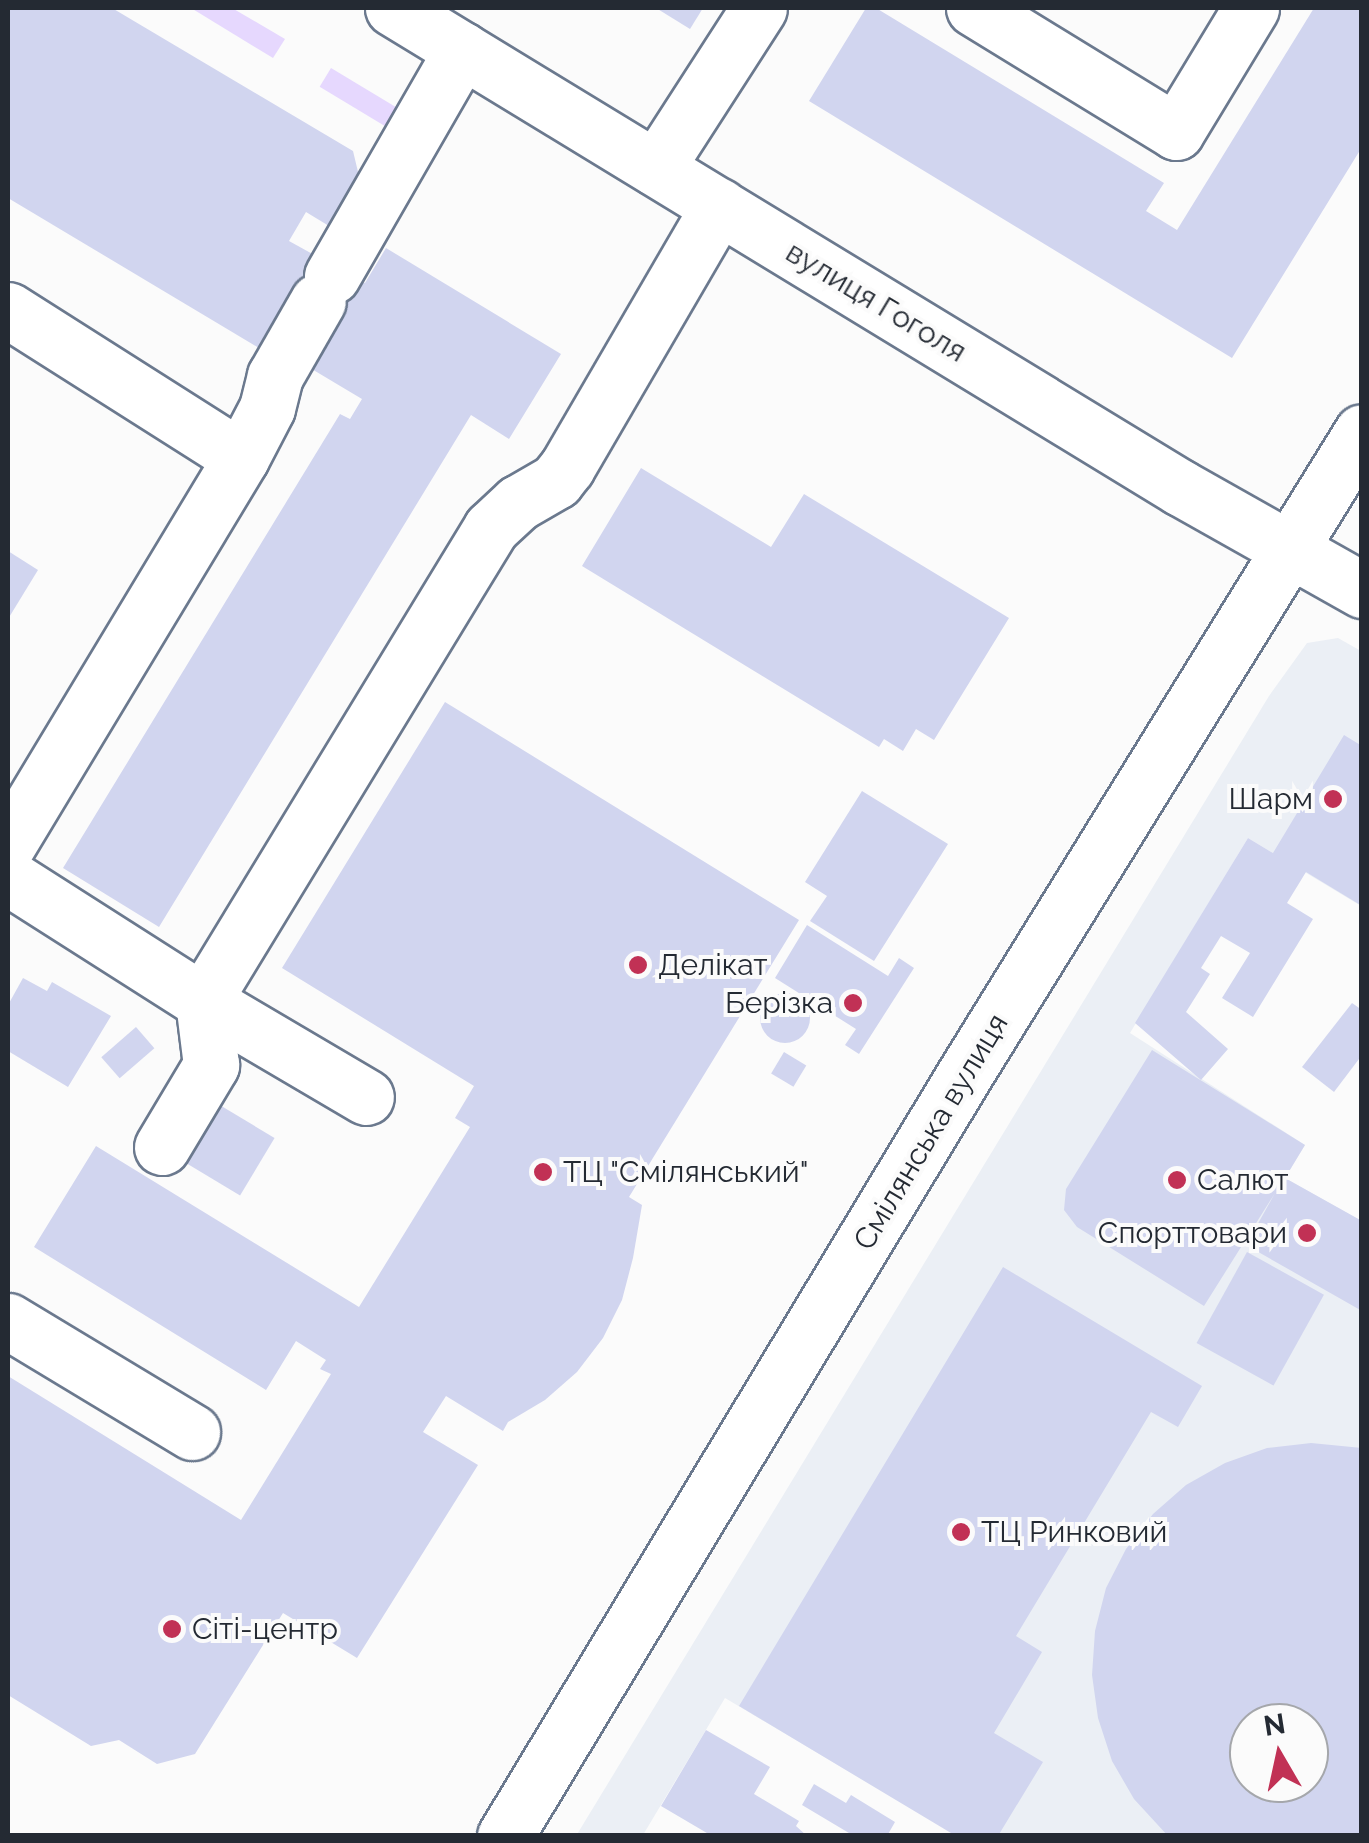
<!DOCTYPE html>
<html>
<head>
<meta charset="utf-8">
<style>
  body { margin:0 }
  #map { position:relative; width:1369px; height:1843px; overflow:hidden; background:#fbfbfb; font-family:Raleway,sans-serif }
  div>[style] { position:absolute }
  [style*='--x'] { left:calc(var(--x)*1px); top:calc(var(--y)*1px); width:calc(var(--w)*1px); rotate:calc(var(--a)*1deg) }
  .built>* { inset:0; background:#ebeff5 }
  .green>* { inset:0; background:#e6d8fe; transform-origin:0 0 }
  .building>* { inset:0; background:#d1d5ef; transform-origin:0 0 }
  .round { border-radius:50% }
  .roads { filter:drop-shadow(2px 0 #6b798e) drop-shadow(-2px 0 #6b798e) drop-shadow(0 2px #6b798e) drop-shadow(0 -2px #6b798e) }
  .minor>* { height:55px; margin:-27.5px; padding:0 27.5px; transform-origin:27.5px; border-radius:27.5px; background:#fff }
  .major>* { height:55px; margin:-27.5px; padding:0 27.5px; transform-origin:27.5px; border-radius:27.5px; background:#fff }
  .dots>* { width:28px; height:28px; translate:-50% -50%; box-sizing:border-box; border:5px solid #fbfbfb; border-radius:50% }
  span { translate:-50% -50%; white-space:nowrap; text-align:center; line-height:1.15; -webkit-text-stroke:8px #fbfbfb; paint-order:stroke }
  .street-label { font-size:30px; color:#242a33 }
  .poi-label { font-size:30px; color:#242a33 }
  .right { translate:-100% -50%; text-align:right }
  .left { translate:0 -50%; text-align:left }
  .frame { position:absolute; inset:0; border:10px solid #242a33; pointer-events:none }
  .north { position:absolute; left:1229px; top:1703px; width:100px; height:100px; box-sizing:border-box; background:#fbfbfb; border:2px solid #a5a7ab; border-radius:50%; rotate:351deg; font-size:28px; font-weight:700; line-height:40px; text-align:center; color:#242a33 }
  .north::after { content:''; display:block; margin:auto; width:35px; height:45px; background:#c13155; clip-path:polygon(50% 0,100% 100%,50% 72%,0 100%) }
</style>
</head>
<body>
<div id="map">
  <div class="built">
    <div style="clip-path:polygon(evenodd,1338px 638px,1361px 651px,1361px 906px,1248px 838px,1130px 1033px,1305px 1145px,1285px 1178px,1361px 1221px,1361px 1835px,956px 1835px,725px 1698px,643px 1835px,576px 1836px,1269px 696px,1307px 643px,1338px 638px,1249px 1723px,1309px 1723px,1309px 1783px,1249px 1783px,1249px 1723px)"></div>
  </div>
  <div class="green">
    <div style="clip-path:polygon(191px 8px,232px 8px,285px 39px,273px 58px)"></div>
    <div style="left:331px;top:68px;width:76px;height:22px;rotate:31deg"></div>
  </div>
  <div class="building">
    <div style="clip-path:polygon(8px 8px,112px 8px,353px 151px,359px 176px,329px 226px,306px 212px,289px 241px,365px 283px,386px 248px,561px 354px,509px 439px,471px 415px,159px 927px,63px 868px,340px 414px,350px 419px,362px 399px,305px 365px,269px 354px,8px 198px)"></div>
    <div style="clip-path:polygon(656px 8px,703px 8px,690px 29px)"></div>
    <div style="clip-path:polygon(866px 8px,876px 8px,1164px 183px,1146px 211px,1177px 230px,1314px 8px,1362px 8px,1362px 147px,1232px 358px,809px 101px)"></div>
    <div style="clip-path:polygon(641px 468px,771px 547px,804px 494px,1009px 618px,934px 740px,916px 729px,903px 751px,884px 739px,879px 747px,582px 566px)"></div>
    <div style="clip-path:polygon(8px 551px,38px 570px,8px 619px)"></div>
    <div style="clip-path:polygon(445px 702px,799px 920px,629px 1197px,642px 1205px,633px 1258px,622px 1300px,603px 1338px,577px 1372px,545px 1400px,508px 1422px,503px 1431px,446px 1396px,423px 1432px,478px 1465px,357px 1658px,283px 1613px,195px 1754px,157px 1764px,119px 1740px,91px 1746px,8px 1695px,8px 1376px,241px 1520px,331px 1374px,320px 1369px,326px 1360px,296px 1341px,266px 1390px,34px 1247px,96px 1146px,359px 1307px,470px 1127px,455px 1118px,474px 1086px,282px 968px)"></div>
    <div style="clip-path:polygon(1344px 735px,1362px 746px,1362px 906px,1306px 872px,1287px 903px,1313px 919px,1253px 1017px,1222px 998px,1250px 953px,1221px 936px,1201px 968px,1210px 974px,1186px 1012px,1228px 1049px,1201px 1080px,1135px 1023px,1248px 838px,1273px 853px)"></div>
    <div style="clip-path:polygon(862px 791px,948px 844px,874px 961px,810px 921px,827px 896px,805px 882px)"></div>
    <div style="clip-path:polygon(807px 925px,888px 976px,899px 958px,914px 968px,859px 1054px,845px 1045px,856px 1029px,775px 978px)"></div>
    <div style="clip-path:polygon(23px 978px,47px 991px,52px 982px,111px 1016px,68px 1087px,8px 1051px,8px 1005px)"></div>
    <div class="round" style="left:760px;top:993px;width:50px;height:50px"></div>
    <div style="clip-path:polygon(1352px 1003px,1362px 1010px,1362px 1055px,1334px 1092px,1302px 1067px)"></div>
    <div style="left:136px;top:1027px;width:28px;height:46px;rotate:49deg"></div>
    <div style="clip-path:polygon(1152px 1050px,1305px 1145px,1285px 1178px,1362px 1221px,1362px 1311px,1246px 1245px,1275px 1193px,1204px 1306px,1077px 1227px,1064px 1210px,1066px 1189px)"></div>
    <div style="left:784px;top:1052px;width:26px;height:25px;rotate:31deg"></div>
    <div style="left:218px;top:1104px;width:66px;height:67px;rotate:31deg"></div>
    <div style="left:1247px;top:1252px;width:88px;height:104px;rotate:29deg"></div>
    <div style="clip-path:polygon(1003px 1267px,1202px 1386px,1178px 1427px,1151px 1412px,1016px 1636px,1042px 1652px,994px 1733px,1043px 1762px,998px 1836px,956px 1836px,739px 1706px)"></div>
    <div style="clip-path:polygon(evenodd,1311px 1443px,1362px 1448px,1362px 1836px,1168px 1836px,1134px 1799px,1112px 1761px,1098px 1718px,1092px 1675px,1095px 1631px,1106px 1588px,1126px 1549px,1153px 1514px,1186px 1485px,1225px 1463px,1267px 1448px,1311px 1443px,1249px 1723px,1309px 1723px,1309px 1783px,1249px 1783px,1249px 1723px)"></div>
    <div style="clip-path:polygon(706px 1730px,770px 1767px,754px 1794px,799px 1821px,796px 1826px,807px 1836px,712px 1836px,661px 1806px)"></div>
    <div style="clip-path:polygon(814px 1784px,846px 1803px,851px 1795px,895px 1822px,887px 1836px,854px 1836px,802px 1805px)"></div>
  </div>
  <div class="roads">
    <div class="minor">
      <div style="--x:393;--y:8;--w:923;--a:31.35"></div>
      <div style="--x:1181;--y:488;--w:208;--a:29.4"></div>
      <div style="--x:974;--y:8;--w:237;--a:31.5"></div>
      <div style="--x:1176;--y:132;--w:145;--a:-58.8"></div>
      <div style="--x:656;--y:168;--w:190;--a:-57.2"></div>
      <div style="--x:332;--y:276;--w:261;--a:-60.1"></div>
      <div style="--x:8;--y:310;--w:276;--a:32.4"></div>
      <div style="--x:241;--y:458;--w:451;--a:121.1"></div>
      <div style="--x:241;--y:458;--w:56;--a:-62.5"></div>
      <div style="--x:267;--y:408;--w:33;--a:-76"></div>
      <div style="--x:275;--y:376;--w:86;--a:-60.2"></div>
      <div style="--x:8;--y:877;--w:231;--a:32.5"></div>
      <div style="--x:203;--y:1001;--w:554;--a:-58.66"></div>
      <div style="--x:491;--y:528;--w:37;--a:-43"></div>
      <div style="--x:518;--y:503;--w:44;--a:-30.1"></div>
      <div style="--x:556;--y:481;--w:18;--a:-52"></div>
      <div style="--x:567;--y:467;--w:302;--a:-59.8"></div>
      <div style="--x:162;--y:1147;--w:96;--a:-59.1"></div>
      <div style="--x:211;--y:1065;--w:64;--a:-97.1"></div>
      <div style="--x:203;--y:1001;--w:189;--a:30.5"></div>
      <div style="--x:8;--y:1321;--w:215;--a:31.1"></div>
    </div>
    <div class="major">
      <div style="--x:505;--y:1836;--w:886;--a:-58.89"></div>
      <div style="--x:963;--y:1077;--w:758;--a:-58.26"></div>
    </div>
  </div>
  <div class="dots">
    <div style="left:1333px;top:799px;background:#c13155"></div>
    <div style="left:638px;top:965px;background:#c13155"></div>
    <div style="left:853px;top:1003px;background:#c13155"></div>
    <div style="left:543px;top:1172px;background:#c13155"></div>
    <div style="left:1177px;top:1180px;background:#c13155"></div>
    <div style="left:1307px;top:1233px;background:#c13155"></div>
    <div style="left:961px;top:1532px;background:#c13155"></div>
    <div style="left:172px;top:1629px;background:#c13155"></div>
  </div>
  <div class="street-label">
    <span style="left:876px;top:302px;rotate:31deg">вулиця Гоголя</span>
    <span style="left:931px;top:1132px;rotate:-59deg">Смілянська вулиця</span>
  </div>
  <div class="poi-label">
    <span class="right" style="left:1313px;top:799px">Шарм</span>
    <span class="left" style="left:658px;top:965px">Делікат</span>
    <span class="right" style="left:833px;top:1003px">Берізка</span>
    <span class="left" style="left:563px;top:1172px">ТЦ "Смілянський"</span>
    <span class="left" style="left:1197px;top:1180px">Салют</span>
    <span class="right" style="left:1287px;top:1233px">Спорттовари</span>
    <span class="left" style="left:981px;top:1532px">ТЦ Ринковий</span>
    <span class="left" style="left:192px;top:1629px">Сіті-центр</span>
  </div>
  <div class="frame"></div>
  <div class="north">N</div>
</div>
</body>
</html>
